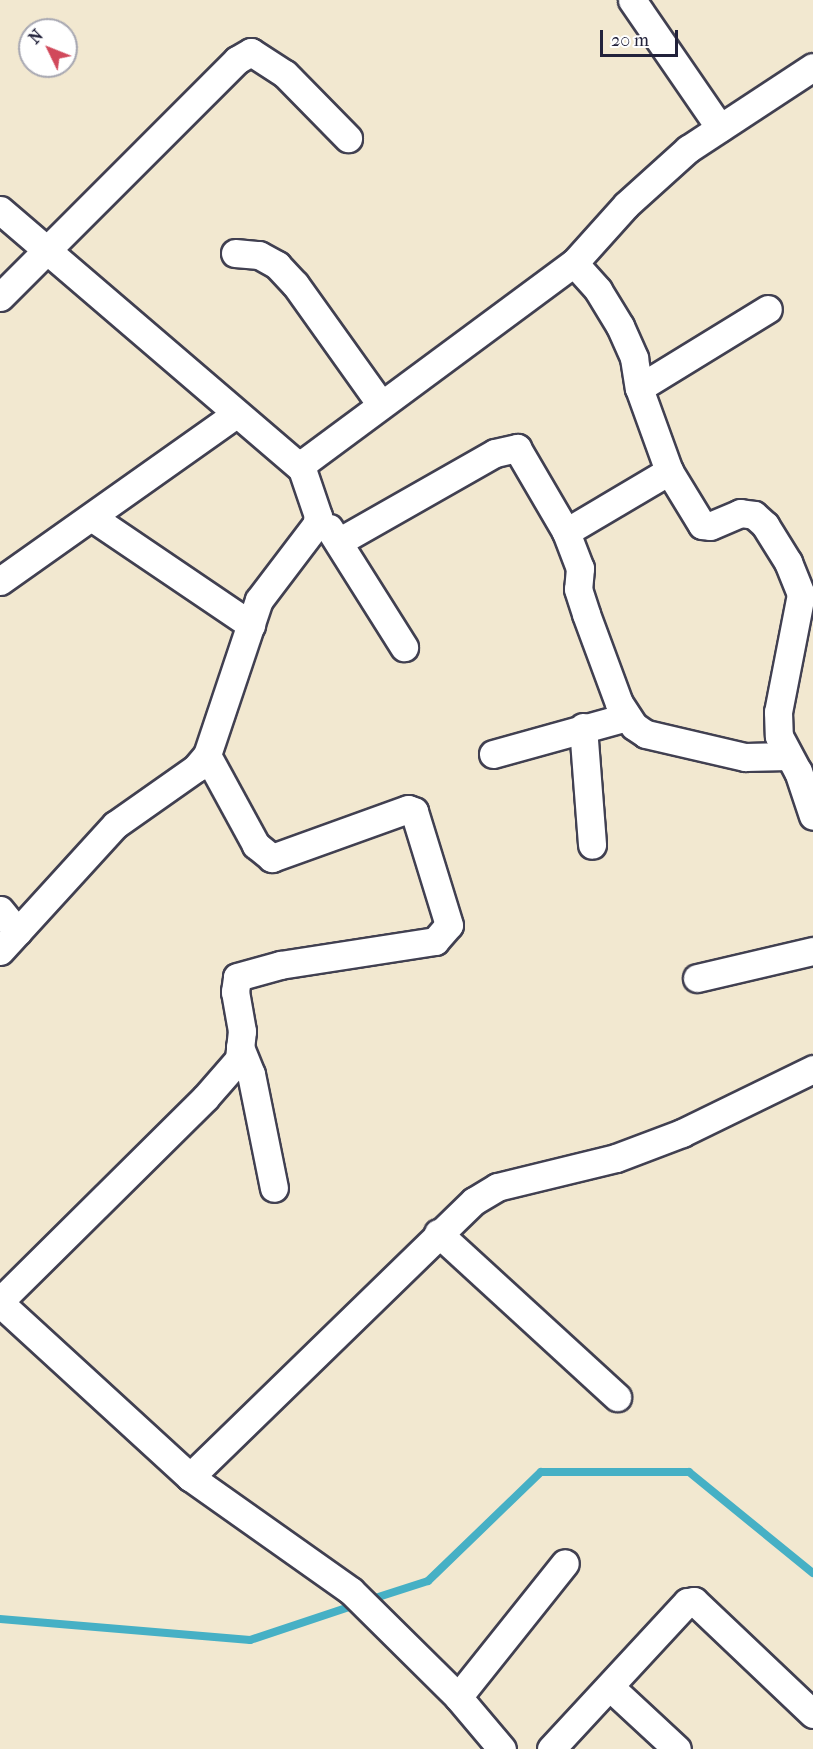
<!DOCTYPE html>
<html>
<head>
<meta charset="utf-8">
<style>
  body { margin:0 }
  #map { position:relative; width:813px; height:1749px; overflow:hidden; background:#f2e8d0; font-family:"IM FELL French Canon",serif }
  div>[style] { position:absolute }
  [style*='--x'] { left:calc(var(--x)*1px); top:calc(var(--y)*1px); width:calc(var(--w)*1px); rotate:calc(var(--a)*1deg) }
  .stream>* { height:8px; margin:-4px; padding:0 4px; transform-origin:4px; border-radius:4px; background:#46b0c5 }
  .roads { filter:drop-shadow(2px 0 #414051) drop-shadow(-2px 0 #414051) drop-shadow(0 2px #414051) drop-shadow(0 -2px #414051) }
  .minor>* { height:27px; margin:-13.5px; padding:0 13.5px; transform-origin:13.5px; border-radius:13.5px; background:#fff }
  span { translate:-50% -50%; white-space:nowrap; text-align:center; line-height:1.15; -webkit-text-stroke:4.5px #fff; paint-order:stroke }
  .north { position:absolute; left:18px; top:18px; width:60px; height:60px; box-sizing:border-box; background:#fff; border:2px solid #a7a7b1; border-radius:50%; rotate:313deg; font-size:16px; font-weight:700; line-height:24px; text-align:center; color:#22223b }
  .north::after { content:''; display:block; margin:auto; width:21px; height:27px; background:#d1495b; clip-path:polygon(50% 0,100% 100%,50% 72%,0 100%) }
  .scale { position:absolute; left:600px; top:30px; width:78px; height:27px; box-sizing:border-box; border:3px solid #22223b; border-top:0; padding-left:8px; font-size:18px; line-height:21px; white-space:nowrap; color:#22223b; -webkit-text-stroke:4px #fff; paint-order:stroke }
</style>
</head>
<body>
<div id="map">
  <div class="stream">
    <div style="--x:369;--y:1600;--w:62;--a:-17.9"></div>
    <div style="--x:428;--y:1581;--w:157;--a:-44"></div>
    <div style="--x:541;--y:1472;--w:148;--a:0"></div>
    <div style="--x:689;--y:1472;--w:160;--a:39.2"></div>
    <div style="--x:0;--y:1619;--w:251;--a:4.8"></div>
    <div style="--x:250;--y:1640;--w:114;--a:-18.4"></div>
  </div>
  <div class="roads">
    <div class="minor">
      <div style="--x:632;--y:0;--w:155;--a:55.5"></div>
      <div style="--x:0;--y:210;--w:398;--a:40.6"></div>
      <div style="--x:235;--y:253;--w:24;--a:5"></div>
      <div style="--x:259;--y:255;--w:21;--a:29"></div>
      <div style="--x:277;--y:265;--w:26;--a:47"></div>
      <div style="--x:295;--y:284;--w:146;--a:54.5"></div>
      <div style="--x:574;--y:263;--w:36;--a:48"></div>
      <div style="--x:598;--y:290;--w:42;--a:58.6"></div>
      <div style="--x:620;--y:326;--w:35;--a:66"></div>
      <div style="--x:634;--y:358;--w:30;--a:81"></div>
      <div style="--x:0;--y:297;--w:335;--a:-45"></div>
      <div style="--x:237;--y:60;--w:16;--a:-30"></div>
      <div style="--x:251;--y:52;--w:40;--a:32.9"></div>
      <div style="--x:285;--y:74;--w:90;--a:45.5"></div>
      <div style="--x:669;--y:471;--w:88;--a:-109.9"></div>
      <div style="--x:639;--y:388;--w:151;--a:-31.5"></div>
      <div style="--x:93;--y:518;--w:191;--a:34.1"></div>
      <div style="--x:329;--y:528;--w:141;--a:57.8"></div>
      <div style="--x:566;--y:532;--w:120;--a:-30.6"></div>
      <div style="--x:669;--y:471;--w:63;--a:58.6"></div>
      <div style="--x:702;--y:525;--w:8;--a:7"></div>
      <div style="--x:710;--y:526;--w:33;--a:-23"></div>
      <div style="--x:740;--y:513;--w:14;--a:8"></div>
      <div style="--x:754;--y:515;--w:15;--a:42"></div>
      <div style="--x:765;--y:525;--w:44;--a:58.1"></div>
      <div style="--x:788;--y:562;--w:35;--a:68"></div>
      <div style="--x:801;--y:594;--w:120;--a:101"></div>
      <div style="--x:778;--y:712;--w:24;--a:88"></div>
      <div style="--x:779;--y:736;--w:40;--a:62"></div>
      <div style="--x:798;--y:771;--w:47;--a:71.6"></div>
      <div style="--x:340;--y:541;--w:178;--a:-29.6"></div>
      <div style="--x:495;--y:453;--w:23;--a:-13"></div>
      <div style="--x:517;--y:448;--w:97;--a:59.7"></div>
      <div style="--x:566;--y:532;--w:39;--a:69"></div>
      <div style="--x:580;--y:568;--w:21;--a:95"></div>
      <div style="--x:578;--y:589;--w:26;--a:72"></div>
      <div style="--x:586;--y:614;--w:95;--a:69.7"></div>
      <div style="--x:619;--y:703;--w:27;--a:57"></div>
      <div style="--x:634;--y:726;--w:14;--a:34"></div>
      <div style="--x:646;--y:734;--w:102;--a:13.1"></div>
      <div style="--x:745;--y:757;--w:43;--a:-1.3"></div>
      <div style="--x:0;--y:581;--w:289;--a:-35.3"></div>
      <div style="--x:583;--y:727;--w:118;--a:85.6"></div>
      <div style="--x:493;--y:754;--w:138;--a:-15.5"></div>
      <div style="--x:0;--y:910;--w:28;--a:51"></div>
      <div style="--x:0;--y:951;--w:171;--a:-47.6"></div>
      <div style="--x:115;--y:825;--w:99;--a:-35.1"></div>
      <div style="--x:196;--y:768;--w:17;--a:-50"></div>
      <div style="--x:207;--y:755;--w:163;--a:-71.5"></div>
      <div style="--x:259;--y:600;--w:94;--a:-52.8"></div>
      <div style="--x:316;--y:525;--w:9;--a:-77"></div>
      <div style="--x:318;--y:516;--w:50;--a:-108.8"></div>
      <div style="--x:302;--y:469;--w:9;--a:-63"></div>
      <div style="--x:306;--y:461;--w:333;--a:-36.5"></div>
      <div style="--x:574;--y:263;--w:78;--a:-48.1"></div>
      <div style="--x:626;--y:205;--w:84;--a:-42.1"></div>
      <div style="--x:688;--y:149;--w:149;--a:-33.3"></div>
      <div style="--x:697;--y:978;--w:119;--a:-13.1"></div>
      <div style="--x:240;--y:1047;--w:29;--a:68"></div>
      <div style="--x:251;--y:1074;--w:116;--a:78.6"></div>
      <div style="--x:438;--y:1233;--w:243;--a:42.5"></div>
      <div style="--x:0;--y:1301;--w:289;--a:-44.7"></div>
      <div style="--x:205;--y:1098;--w:52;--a:-48.9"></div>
      <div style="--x:239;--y:1059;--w:28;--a:-84"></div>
      <div style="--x:242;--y:1031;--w:40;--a:-100"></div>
      <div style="--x:235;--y:992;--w:15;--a:-82"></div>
      <div style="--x:237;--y:977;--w:45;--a:-15.6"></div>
      <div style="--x:280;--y:965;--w:157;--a:-8.8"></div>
      <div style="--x:435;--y:941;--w:21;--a:-49"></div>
      <div style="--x:449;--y:925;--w:119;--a:-107.1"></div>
      <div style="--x:414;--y:811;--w:6;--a:-162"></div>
      <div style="--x:408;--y:809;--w:145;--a:160.2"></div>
      <div style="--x:272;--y:858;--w:21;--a:-141"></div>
      <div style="--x:256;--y:845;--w:102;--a:-118.6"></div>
      <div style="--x:0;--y:1303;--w:258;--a:42.5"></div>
      <div style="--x:190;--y:1477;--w:197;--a:35.3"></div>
      <div style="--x:351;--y:1591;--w:151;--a:44.7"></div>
      <div style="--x:458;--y:1697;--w:68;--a:49.8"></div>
      <div style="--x:190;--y:1477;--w:396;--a:-44.2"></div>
      <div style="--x:474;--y:1201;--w:27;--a:-31"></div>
      <div style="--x:497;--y:1187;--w:122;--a:-13.7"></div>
      <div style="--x:616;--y:1158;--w:71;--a:-20.7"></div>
      <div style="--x:682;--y:1133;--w:146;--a:-26"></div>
      <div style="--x:610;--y:1687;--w:91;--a:42.8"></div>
      <div style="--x:458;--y:1697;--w:171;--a:-51.4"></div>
      <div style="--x:551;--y:1749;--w:200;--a:-47.2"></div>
      <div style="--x:687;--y:1602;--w:7;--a:-8"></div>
      <div style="--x:694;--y:1601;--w:164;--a:43.5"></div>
    </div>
  </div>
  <div class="north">N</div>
  <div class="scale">20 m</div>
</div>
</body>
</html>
